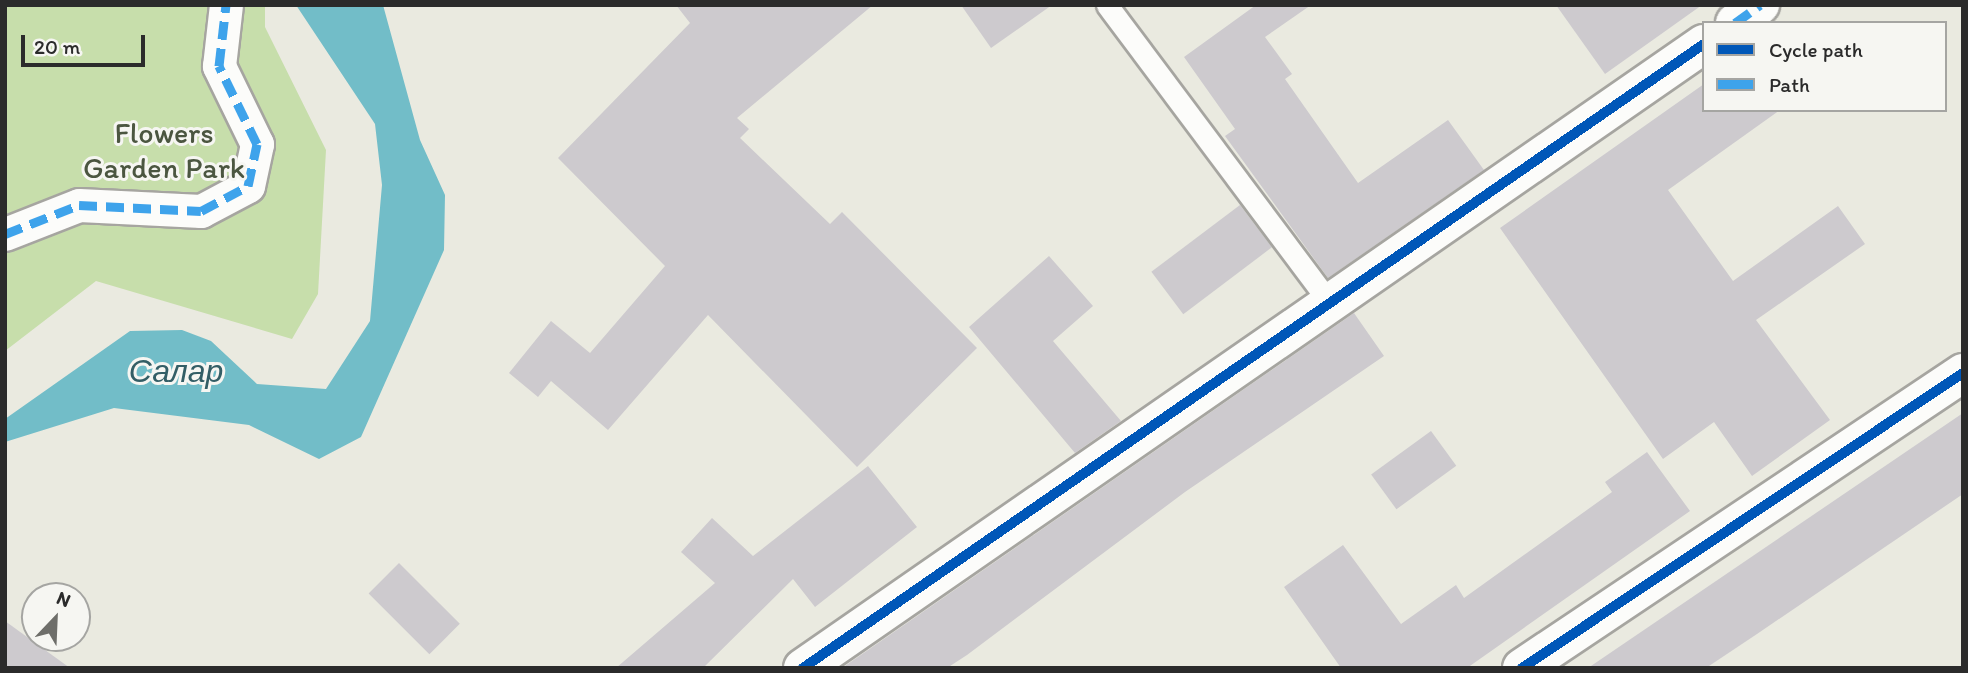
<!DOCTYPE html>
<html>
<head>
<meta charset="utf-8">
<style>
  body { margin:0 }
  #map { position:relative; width:1968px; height:673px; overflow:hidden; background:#eaeae0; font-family:Itim,sans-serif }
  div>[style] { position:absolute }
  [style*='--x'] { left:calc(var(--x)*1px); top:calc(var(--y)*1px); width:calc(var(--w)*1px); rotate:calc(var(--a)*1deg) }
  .green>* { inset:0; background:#c7deab }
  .water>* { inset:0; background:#72bdc8 }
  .building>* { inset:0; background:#cdcace; transform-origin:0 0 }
  .roads { filter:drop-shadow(2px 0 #a6a5a0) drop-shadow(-2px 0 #a6a5a0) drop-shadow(0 2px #a6a5a0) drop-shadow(0 -2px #a6a5a0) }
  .service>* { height:21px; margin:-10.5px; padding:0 10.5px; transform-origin:10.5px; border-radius:10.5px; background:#fcfcfa }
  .pedestrian>* { height:33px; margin:-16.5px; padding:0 16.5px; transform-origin:16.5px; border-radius:16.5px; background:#fcfcfa }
  .minor>* { height:38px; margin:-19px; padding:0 19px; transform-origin:19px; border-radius:19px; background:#fcfcfa }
  .quiet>* { height:9px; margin-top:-4.5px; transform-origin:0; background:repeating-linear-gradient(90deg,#3ea3eb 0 18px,transparent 0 27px) }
  .cycleway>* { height:10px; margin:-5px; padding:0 5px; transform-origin:5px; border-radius:5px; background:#0057b8 }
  span { translate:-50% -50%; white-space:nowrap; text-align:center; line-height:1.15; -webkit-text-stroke:6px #f6f6f2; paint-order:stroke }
  .park-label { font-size:30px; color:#4b5640 }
  .water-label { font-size:32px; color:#335e66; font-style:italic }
  .frame { position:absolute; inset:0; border:7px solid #2b2b2b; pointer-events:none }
  .legend { position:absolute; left:1702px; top:21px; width:245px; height:91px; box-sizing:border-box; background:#f6f6f2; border:2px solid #a5a5a2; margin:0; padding:9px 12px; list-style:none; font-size:21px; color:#2b2b2b }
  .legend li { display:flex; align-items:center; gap:14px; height:35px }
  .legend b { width:35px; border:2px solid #a5a5a2 }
  .north { position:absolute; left:21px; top:582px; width:70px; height:70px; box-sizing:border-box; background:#f6f6f2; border:2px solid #a5a5a2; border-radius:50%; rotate:23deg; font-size:19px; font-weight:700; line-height:28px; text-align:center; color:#2b2b2b }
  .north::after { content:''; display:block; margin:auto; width:24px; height:32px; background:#6e6e6a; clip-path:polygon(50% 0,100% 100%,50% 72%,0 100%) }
  .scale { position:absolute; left:21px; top:35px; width:124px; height:32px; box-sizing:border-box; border:4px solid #2b2b2b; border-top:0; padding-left:9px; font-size:21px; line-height:24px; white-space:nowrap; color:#2b2b2b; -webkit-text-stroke:5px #f6f6f2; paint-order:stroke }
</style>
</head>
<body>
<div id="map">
  <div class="green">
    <div style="clip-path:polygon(5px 5px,265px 5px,265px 27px,326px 150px,318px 294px,292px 339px,96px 281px,5px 351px)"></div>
  </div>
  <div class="water">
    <div style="clip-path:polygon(296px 5px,383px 5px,420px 140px,445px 195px,444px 250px,361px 437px,319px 459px,249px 425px,114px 408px,5px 442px,5px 419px,130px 331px,182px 330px,211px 341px,257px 384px,326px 389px,370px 321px,382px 185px,375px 124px)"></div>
  </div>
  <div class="building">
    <div style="clip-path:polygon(676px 5px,873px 5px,737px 118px,749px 129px,740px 138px,830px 224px,842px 212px,977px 348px,857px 467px,708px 315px,608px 430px,551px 381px,538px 397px,509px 373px,551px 321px,590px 353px,665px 266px,558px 158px,690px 23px)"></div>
    <div style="clip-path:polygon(961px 5px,1052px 5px,991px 48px)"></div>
    <div style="clip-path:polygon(1256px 5px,1311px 5px,1265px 37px,1292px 74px,1285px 79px,1358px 183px,1448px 120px,1484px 170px,1328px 278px,1225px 136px,1235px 129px,1184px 57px)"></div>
    <div style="clip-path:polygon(1556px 5px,1702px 5px,1605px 74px)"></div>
    <div style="clip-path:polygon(1704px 84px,1704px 110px,1780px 110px,1668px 190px,1733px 281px,1838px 206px,1865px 244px,1756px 320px,1830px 420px,1752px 476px,1714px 422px,1663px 459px,1500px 228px)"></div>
    <div style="left:1240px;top:205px;width:53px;height:111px;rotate:53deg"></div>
    <div style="clip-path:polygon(1049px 256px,1093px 306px,1053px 341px,1121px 421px,1075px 453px,969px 327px)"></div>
    <div style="clip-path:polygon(1354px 313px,1384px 356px,1185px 492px,967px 655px,947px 668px,842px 668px)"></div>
    <div style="clip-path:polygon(1963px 413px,1963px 494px,1757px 634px,1706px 668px,1588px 668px)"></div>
    <div style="left:1431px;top:431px;width:43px;height:74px;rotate:54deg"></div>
    <div style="clip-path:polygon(1647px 452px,1690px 511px,1467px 668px,1341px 668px,1284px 587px,1343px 545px,1401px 624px,1456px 585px,1464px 598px,1612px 492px,1605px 482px)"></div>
    <div style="clip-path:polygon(868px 466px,917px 527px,815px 607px,793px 579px,703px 668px,616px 668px,715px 583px,681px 552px,712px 518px,753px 556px)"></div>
    <div style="left:399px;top:563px;width:86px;height:43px;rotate:45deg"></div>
    <div style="clip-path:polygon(5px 621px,70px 668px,5px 668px)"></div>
  </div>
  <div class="roads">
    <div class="service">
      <div style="--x:1107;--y:5;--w:372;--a:53.2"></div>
    </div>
    <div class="pedestrian">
      <div style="--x:5;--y:234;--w:79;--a:-21.4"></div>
      <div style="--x:79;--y:205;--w:122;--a:2.8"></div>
      <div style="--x:201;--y:211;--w:53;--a:-28"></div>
      <div style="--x:248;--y:186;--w:43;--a:-77.9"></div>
      <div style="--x:257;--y:144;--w:87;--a:-116"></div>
      <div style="--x:219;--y:66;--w:61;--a:-83.5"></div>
    </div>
    <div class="minor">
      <div style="--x:1735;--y:23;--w:31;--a:-36"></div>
      <div style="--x:803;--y:668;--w:1096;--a:-34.71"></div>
      <div style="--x:1522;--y:668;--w:531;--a:-33.78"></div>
    </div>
  </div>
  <div class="quiet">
    <div style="--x:1735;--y:23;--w:31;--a:-36"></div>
    <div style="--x:5;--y:234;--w:79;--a:-21.4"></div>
    <div style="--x:79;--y:205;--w:122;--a:2.8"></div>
    <div style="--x:201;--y:211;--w:53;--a:-28"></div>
    <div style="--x:248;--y:186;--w:43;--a:-77.9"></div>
    <div style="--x:257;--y:144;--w:87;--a:-116"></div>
    <div style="--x:219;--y:66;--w:61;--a:-83.5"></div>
  </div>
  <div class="cycleway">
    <div style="--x:803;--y:668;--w:1096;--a:-34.71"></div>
    <div style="--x:1522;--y:668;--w:531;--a:-33.78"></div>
  </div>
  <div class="park-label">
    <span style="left:164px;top:150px">Flowers<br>Garden Park</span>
  </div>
  <div class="water-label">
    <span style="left:176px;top:371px">Салар</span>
  </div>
  <div class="frame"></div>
  <ul class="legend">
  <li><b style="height:9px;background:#0057b8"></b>Cycle path</li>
  <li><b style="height:9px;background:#3ea3eb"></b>Path</li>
  </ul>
  <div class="north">N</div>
  <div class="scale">20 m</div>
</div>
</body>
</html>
